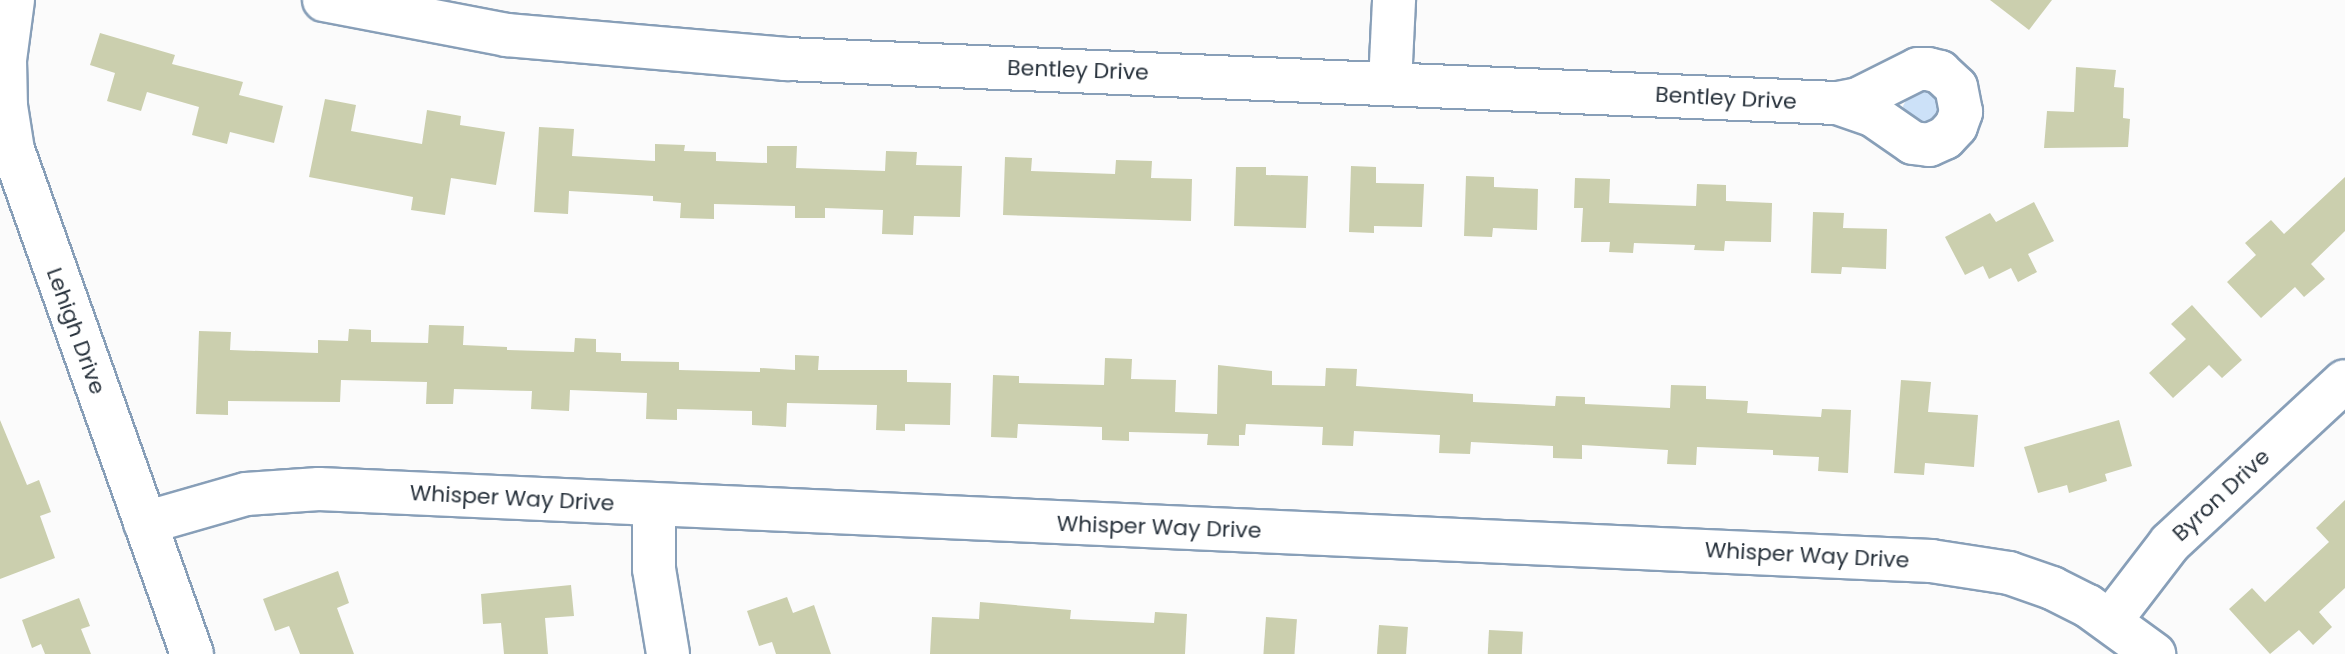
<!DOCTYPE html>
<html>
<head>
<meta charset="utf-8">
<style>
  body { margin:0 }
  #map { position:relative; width:2345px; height:654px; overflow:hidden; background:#fbfbfb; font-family:Poppins,sans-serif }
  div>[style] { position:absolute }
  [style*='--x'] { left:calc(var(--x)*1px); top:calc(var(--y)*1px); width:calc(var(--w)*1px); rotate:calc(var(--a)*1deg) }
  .green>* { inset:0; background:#cce1f8 }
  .building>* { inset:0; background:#cbcfae; transform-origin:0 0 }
  .roads { filter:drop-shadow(2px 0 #889fb8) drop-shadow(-2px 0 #889fb8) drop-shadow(0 2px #889fb8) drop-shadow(0 -2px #889fb8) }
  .minor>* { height:42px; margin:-21px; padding:0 21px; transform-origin:21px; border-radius:21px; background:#fff }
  span { translate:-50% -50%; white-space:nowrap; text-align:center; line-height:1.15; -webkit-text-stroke:8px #fff; paint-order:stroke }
  .street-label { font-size:22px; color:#29333d }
</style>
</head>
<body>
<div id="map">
  <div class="green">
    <div style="clip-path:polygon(1931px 87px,1944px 109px,1927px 127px,1905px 115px,1903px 106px,1912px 90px)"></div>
  </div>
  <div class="building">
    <div style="clip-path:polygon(1990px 0,2052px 0,2029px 30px)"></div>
    <div style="clip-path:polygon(100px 33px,175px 55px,172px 64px,243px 82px,239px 95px,283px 106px,274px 143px,230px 132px,227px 144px,192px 135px,199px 107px,147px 92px,141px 111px,107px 101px,115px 73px,90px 65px)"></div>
    <div style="clip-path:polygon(2076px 67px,2116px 70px,2114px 87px,2124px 88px,2123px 118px,2130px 119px,2128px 147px,2044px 148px,2047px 111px,2074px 112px)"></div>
    <div style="clip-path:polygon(325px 99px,356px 105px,351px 131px,422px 144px,427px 110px,461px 116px,460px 125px,505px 132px,496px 185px,451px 178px,445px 215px,411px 210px,413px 197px,309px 177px)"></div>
    <div style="clip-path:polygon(539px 127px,574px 129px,572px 156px,655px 161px,655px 144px,685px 145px,684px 151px,716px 152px,716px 161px,767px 163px,767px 146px,797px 146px,796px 168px,885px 171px,886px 151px,917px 152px,916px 165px,962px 166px,960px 217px,914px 216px,913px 235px,882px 234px,883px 210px,825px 208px,825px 218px,795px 218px,795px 206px,714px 204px,714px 219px,680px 218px,681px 203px,653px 201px,653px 196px,569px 191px,568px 214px,534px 212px)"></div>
    <div style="clip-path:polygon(1005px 157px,1032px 158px,1031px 171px,1115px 174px,1116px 160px,1152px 161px,1151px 178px,1192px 179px,1191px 221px,1003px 215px)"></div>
    <div style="clip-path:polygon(1351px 166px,1376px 167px,1376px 183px,1424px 184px,1422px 227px,1374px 226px,1374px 233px,1349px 232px)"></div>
    <div style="clip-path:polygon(1236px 167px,1266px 167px,1266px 175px,1308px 176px,1306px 228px,1234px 226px)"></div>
    <div style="clip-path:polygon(1466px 176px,1494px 177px,1494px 187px,1538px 189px,1537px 230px,1493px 228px,1492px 237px,1464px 236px)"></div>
    <div style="clip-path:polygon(2345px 177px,2345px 231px,2311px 264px,2325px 279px,2304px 297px,2295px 287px,2261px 318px,2227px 282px,2256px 255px,2245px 243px,2271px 220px,2284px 234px)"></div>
    <div style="clip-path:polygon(1575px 178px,1610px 179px,1609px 203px,1696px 206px,1697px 184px,1726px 185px,1726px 201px,1772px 203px,1771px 242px,1725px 241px,1724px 251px,1694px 250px,1695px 245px,1634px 243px,1633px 253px,1609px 252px,1610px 242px,1581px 242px,1583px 208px,1574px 208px)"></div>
    <div style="clip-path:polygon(2034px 202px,2054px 241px,2028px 254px,2037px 272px,2018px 282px,2011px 268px,1989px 279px,1983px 266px,1965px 275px,1945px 237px,1990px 213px,1996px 222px)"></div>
    <div style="clip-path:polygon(1813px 212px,1844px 213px,1843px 228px,1887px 229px,1886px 269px,1842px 267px,1841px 274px,1811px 273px)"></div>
    <div style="clip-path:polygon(2192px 305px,2242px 360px,2222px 378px,2209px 365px,2173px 398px,2149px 373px,2186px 339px,2171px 324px)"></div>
    <div style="clip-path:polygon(429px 325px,464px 326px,463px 345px,507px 347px,507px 350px,574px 352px,575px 338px,596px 339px,596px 352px,621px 353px,621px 361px,679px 362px,679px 370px,760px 372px,760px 368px,795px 370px,795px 355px,819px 356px,818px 370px,907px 370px,907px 382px,951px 383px,950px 425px,905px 424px,905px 431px,876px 430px,877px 405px,787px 403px,786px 427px,752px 425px,752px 411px,677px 409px,677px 420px,646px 419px,647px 393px,570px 390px,569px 411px,531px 409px,532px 391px,454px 389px,453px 404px,426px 404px,427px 382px,341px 380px,340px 402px,228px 401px,228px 415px,196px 414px,199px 331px,231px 332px,230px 350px,318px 353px,318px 340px,348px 341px,349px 329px,371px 330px,371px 342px,428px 343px)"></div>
    <div style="clip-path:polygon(1105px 358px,1132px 359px,1131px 379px,1176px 380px,1175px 412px,1217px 414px,1218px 365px,1272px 371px,1272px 385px,1325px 386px,1326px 368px,1357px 369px,1356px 386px,1473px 394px,1473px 402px,1555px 406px,1556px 396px,1585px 397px,1585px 404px,1670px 408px,1671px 385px,1706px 386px,1706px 399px,1748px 401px,1747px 413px,1821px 417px,1822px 409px,1851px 410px,1848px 473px,1818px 471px,1819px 457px,1773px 455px,1773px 450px,1697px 447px,1696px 465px,1667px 464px,1668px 450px,1582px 445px,1582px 459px,1553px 458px,1553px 446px,1471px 442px,1470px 454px,1439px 453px,1440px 435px,1354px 431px,1353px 446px,1322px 445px,1323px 427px,1246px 424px,1245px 435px,1239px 435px,1239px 446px,1207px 445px,1208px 434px,1129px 432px,1129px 441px,1102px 440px,1102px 427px,1018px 424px,1017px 438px,991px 437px,993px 375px,1019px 376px,1019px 383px,1104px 385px)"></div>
    <div style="clip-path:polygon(1901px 380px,1931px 382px,1928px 412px,1978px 415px,1974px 467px,1925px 463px,1924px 475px,1894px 473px)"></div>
    <div style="clip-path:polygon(0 420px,27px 485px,39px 480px,51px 512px,40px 516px,55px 558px,0 579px)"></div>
    <div style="clip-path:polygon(2119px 420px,2132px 466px,2105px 474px,2107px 481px,2069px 493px,2067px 485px,2038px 493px,2024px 447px)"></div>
    <div style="clip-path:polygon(2345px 500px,2345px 588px,2319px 612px,2332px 627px,2313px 645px,2299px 630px,2270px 654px,2229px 609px,2252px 588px,2265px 602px,2329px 542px,2316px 528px)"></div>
    <div style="clip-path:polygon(338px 571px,349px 603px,337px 608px,354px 654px,300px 654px,289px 626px,275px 631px,263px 599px)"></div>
    <div style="clip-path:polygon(571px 585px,574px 616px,545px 618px,548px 654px,504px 654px,501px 623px,483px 624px,481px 594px)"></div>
    <div style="clip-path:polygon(787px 597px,793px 613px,814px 605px,831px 654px,776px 654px,772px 642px,759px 646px,747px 611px)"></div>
    <div style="clip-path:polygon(79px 598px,90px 626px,81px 629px,91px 654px,45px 654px,41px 644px,32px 648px,22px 620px)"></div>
    <div style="clip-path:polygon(980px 602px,1071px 610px,1070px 619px,1154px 623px,1155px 612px,1187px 614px,1185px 654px,930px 654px,932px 617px,979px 619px)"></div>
    <div style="left:1266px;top:617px;width:31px;height:37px;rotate:4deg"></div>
    <div style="left:1379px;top:625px;width:29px;height:29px;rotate:4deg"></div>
    <div style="left:1489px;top:630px;width:34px;height:24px;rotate:3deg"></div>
  </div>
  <div class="roads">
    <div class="minor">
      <div style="--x:13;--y:0;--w:61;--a:97.6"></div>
      <div style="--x:5;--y:60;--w:46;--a:88.8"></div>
      <div style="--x:6;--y:106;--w:45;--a:81"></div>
      <div style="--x:13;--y:150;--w:535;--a:70.45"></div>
      <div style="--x:324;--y:0;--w:186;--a:10.8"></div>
      <div style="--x:507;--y:35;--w:280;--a:4.9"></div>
      <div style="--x:786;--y:59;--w:1052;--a:2.4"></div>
      <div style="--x:1837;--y:103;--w:39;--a:19"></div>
      <div style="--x:1874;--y:116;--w:47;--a:34.7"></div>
      <div style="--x:1913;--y:143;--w:16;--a:7"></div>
      <div style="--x:1929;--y:145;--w:17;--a:-24"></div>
      <div style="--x:1945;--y:138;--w:16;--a:-47"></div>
      <div style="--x:1956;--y:126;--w:15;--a:-70"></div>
      <div style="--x:1961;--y:112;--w:25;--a:-101"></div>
      <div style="--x:1956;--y:87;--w:22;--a:-137"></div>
      <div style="--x:1940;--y:72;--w:12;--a:-166"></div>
      <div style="--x:1928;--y:69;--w:10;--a:180"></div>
      <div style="--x:1918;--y:69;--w:67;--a:153.4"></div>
      <div style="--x:1858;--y:99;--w:21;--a:169"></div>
      <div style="--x:1390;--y:83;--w:83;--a:-87.2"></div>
      <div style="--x:654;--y:505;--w:64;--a:90"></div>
      <div style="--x:654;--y:569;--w:86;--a:80.6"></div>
      <div style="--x:145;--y:523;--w:105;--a:-16"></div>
      <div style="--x:246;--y:494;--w:73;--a:-3.9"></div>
      <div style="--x:319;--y:489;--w:1614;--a:2.56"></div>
      <div style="--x:1931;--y:561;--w:79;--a:8.7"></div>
      <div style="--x:2009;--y:573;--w:46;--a:19.2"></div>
      <div style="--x:2052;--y:588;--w:40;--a:26.6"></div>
      <div style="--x:2088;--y:606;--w:82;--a:36"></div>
      <div style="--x:2111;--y:620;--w:97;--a:-52.5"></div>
      <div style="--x:2170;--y:543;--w:238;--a:-42.8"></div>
    </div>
  </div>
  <div class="street-label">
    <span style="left:1078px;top:70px;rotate:2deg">Bentley Drive</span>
    <span style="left:1726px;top:98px;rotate:3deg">Bentley Drive</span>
    <span style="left:76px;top:331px;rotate:70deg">Lehigh Drive</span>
    <span style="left:2221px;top:495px;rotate:-43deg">Byron Drive</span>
    <span style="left:512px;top:498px;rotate:3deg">Whisper Way Drive</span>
    <span style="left:1159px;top:527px;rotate:2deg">Whisper Way Drive</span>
    <span style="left:1807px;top:555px;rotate:3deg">Whisper Way Drive</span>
  </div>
</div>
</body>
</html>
